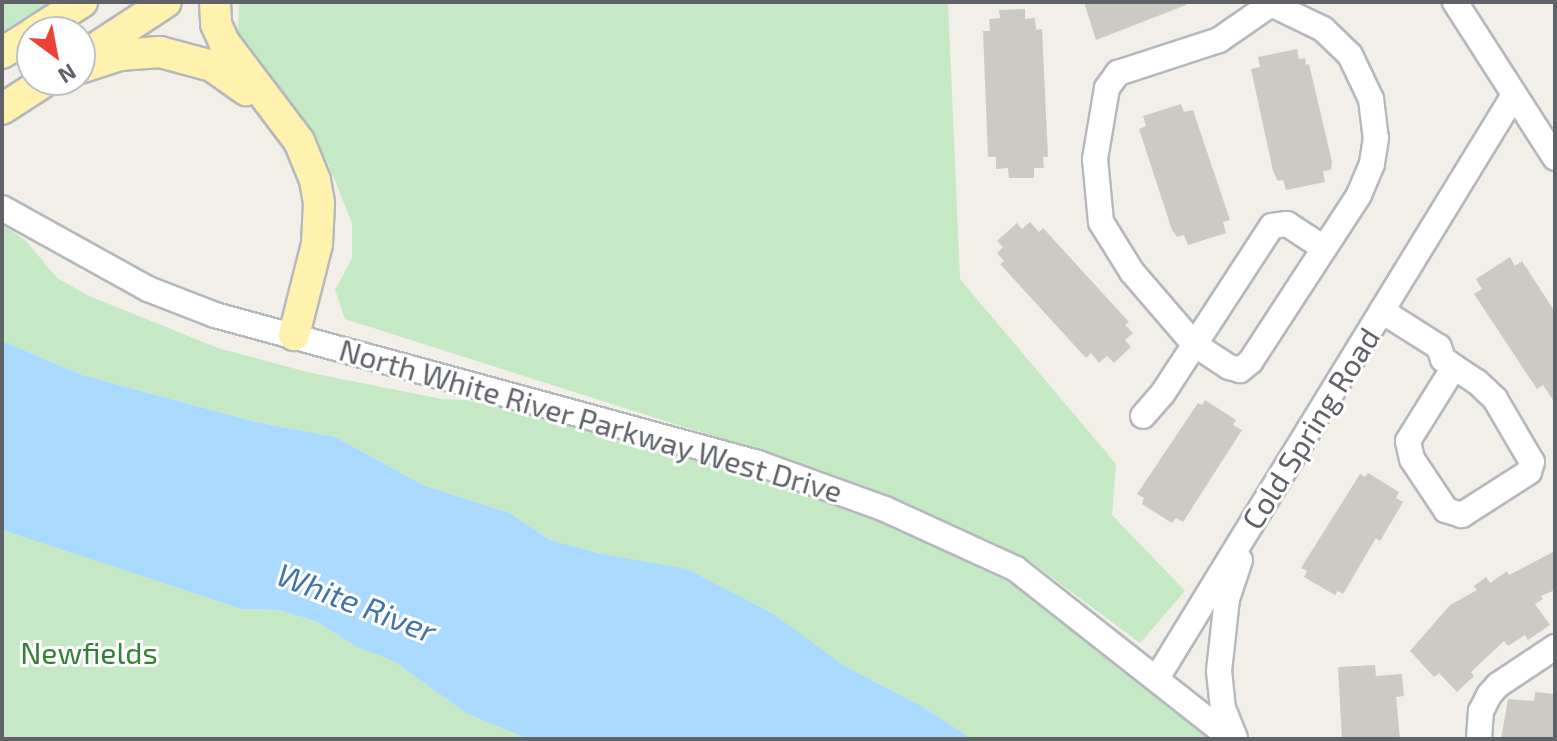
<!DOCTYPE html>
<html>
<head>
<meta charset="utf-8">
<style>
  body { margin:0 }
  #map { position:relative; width:1557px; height:741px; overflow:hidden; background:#f1efe8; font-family:"Exo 2",sans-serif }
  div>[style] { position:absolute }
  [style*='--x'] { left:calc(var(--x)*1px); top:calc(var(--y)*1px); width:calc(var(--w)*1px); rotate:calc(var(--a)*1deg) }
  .green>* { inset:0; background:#c5e8c5 }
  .water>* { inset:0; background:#aadaff }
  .building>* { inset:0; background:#cccac5 }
  .roads { filter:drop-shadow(2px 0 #b5b8bc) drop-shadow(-2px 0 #b5b8bc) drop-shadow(0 2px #b5b8bc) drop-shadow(0 -2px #b5b8bc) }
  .minor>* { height:24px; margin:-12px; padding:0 12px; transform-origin:12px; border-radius:12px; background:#fff }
  .major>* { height:30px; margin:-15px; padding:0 15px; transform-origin:15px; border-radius:15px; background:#fff2af }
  span { translate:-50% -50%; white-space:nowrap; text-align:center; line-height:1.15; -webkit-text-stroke:6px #fff; paint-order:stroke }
  .street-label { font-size:30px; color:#5f6368 }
  .park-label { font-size:30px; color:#348238 }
  .water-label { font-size:32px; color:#4174aa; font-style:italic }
  .frame { position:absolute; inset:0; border:4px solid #5f6368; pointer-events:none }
  .north { position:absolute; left:16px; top:16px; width:80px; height:80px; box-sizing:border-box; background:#fff; border:2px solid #bfc1c3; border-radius:50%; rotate:148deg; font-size:22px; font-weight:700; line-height:32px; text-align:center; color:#5f6368 }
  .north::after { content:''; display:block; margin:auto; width:28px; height:36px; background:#ea4335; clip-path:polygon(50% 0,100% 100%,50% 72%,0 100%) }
</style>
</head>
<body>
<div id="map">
  <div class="green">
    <div style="clip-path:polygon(2px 2px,55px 2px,2px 36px)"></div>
    <div style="clip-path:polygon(239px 2px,948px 2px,960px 279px,1116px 464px,1112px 515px,1185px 591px,1140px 643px,1023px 556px,788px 460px,345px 319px,335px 290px,352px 258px,352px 223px,327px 161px,247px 57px,238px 38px)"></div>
    <div style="clip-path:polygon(2px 224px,26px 241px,57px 278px,89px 296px,218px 348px,311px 373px,442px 399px,490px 401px,795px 487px,881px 517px,1009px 576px,1219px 739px,972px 739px,923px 707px,843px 665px,602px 554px,550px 540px,510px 513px,425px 486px,335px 437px,256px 422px,82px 375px,6px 343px,2px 341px)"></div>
    <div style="clip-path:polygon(2px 530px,241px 609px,279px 610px,315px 621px,357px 647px,395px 662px,466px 713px,528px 739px,2px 739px)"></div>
  </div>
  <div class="water">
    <div style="clip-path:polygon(2px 341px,82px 375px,256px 422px,335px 437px,425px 486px,510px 513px,550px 540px,602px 554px,687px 569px,773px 614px,843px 665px,923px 707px,972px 739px,528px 739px,466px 713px,395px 662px,357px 647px,315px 621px,279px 610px,241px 609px,2px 530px)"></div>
  </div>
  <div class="building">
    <div style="clip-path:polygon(1084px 2px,1186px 2px,1186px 5px,1096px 40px)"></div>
    <div style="clip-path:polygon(1025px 9px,1025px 19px,1035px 18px,1036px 30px,1042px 29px,1048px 157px,1043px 157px,1044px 168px,1034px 168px,1034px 178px,1009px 178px,1008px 168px,996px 169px,996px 157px,988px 157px,983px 31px,990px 31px,989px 19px,1000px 18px,999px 10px)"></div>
    <div style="clip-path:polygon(1297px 49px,1299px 59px,1305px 58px,1306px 65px,1309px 64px,1332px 162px,1331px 170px,1323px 171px,1325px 182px,1286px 190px,1283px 180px,1278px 181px,1273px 171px,1251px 69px,1260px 67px,1258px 57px)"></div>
    <div style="clip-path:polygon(1181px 104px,1184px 112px,1193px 110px,1230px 220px,1223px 222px,1226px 233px,1188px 245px,1184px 235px,1177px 237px,1172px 230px,1139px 129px,1146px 126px,1143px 116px)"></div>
    <div style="clip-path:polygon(1030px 222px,1039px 232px,1043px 228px,1129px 322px,1125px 325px,1133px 333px,1125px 340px,1131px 347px,1114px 363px,1107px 356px,1099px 363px,1091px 353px,1086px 358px,1000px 264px,1004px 261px,997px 253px,1003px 247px,997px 241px,1017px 223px,1022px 229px)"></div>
    <div style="clip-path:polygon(1510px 257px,1515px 266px,1522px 261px,1555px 312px,1555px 403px,1543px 385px,1537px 389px,1474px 294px,1482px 289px,1476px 279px)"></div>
    <div style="clip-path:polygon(1205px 400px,1236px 420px,1233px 425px,1242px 430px,1183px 522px,1176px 518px,1172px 523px,1142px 504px,1144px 498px,1137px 494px,1198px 403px,1202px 405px)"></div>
    <div style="clip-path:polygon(1368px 473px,1399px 492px,1396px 498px,1403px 502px,1380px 541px,1376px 538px,1343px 594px,1338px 591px,1335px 595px,1304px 577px,1307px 571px,1301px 568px,1360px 474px,1365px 477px)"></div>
    <div style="clip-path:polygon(1555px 551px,1555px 590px,1541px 596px,1543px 599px,1535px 604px,1550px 625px,1528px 640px,1525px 635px,1508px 646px,1504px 641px,1471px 672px,1474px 676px,1457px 692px,1439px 673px,1434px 677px,1410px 651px,1450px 605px,1477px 590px,1474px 586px,1486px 577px,1490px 583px,1507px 571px,1509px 575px)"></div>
    <div style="clip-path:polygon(1375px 665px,1376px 676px,1402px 674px,1404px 696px,1396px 697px,1400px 739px,1342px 739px,1338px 667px)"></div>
    <div style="clip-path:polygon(1535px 692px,1555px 694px,1555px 739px,1501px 739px,1508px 699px,1534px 701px)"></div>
  </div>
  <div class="roads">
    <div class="minor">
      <div style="--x:1455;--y:2;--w:185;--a:57.3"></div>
      <div style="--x:1271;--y:4;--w:58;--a:25.7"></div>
      <div style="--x:1323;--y:29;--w:37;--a:44"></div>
      <div style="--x:1350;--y:55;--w:49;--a:64.5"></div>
      <div style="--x:1371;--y:99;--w:39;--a:83"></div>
      <div style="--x:1376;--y:138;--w:26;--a:99"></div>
      <div style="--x:1372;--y:164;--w:34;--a:113"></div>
      <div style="--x:1359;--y:195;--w:199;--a:123.1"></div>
      <div style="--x:1250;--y:362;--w:13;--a:141"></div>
      <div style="--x:1240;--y:370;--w:11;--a:-165"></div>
      <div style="--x:1229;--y:367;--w:42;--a:-146.7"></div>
      <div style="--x:1194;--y:344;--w:95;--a:-130.7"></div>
      <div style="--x:1132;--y:272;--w:59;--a:-121.8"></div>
      <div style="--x:1101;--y:222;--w:63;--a:-95.4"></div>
      <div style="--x:1095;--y:159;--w:72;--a:-80.4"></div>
      <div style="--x:1107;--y:88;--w:19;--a:-54"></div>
      <div style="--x:1118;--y:73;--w:106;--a:-18.1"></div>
      <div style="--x:1219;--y:40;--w:63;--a:-34.7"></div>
      <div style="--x:2;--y:208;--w:167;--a:29"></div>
      <div style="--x:148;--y:289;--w:72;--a:21.2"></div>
      <div style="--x:215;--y:315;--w:563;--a:15.25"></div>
      <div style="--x:758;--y:463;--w:135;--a:19.9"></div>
      <div style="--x:885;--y:509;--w:144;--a:24.6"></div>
      <div style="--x:1016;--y:569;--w:275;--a:38.2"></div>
      <div style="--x:1382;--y:311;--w:67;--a:32.3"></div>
      <div style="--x:1439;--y:347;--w:13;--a:72"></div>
      <div style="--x:1443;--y:359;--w:14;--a:36"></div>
      <div style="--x:1454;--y:367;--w:27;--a:33"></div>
      <div style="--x:1477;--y:382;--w:25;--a:43"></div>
      <div style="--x:1495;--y:399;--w:73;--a:59.6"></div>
      <div style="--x:1532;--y:462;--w:10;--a:107"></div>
      <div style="--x:1529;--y:472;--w:80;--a:147.3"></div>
      <div style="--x:1462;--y:515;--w:17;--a:-163"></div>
      <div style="--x:1446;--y:510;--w:61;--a:-123.7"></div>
      <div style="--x:1412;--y:459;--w:18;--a:-103"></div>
      <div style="--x:1408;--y:441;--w:87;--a:-58.1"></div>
      <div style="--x:1143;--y:416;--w:30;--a:-49"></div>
      <div style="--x:1163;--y:393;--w:199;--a:-56.9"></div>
      <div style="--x:1272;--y:226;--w:15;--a:-8"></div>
      <div style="--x:1287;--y:224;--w:44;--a:33"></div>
      <div style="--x:1157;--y:678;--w:684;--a:-58.52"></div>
      <div style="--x:1235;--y:738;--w:31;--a:-112"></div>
      <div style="--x:1223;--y:709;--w:38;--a:-96"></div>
      <div style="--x:1219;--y:671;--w:72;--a:-83.7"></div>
      <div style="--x:1227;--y:599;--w:41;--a:-71.6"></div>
      <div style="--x:1479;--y:739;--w:28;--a:-86"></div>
      <div style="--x:1481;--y:711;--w:18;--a:-63"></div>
      <div style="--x:1489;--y:695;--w:13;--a:-48"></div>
      <div style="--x:1498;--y:685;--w:69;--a:-33.7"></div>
    </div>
    <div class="major">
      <div style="--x:215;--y:2;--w:22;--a:87"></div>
      <div style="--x:216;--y:24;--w:20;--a:66"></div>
      <div style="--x:224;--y:42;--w:124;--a:52.9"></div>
      <div style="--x:299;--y:141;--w:42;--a:67.7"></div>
      <div style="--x:315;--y:180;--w:23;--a:80"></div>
      <div style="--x:319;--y:203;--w:41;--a:92.8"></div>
      <div style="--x:317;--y:244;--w:94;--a:104.2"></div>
      <div style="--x:35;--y:32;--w:56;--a:-32.6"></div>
      <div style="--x:2;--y:53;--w:36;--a:-32"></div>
      <div style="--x:82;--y:57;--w:100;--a:-33.2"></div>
      <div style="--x:80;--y:68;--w:42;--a:-18"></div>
      <div style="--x:120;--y:55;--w:40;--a:-4.3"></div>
      <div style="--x:160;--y:52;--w:54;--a:15.1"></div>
      <div style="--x:212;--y:66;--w:42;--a:35.2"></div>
      <div style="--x:2;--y:109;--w:54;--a:-32.8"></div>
    </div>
  </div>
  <div class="street-label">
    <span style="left:591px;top:420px;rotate:16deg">North White River Parkway West Drive</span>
    <span style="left:1310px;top:428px;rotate:-58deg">Cold Spring Road</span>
  </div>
  <div class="park-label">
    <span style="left:89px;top:652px">Newfields</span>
  </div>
  <div class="water-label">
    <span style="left:357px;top:602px;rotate:21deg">White River</span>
  </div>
  <div class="frame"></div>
  <div class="north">N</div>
</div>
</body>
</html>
